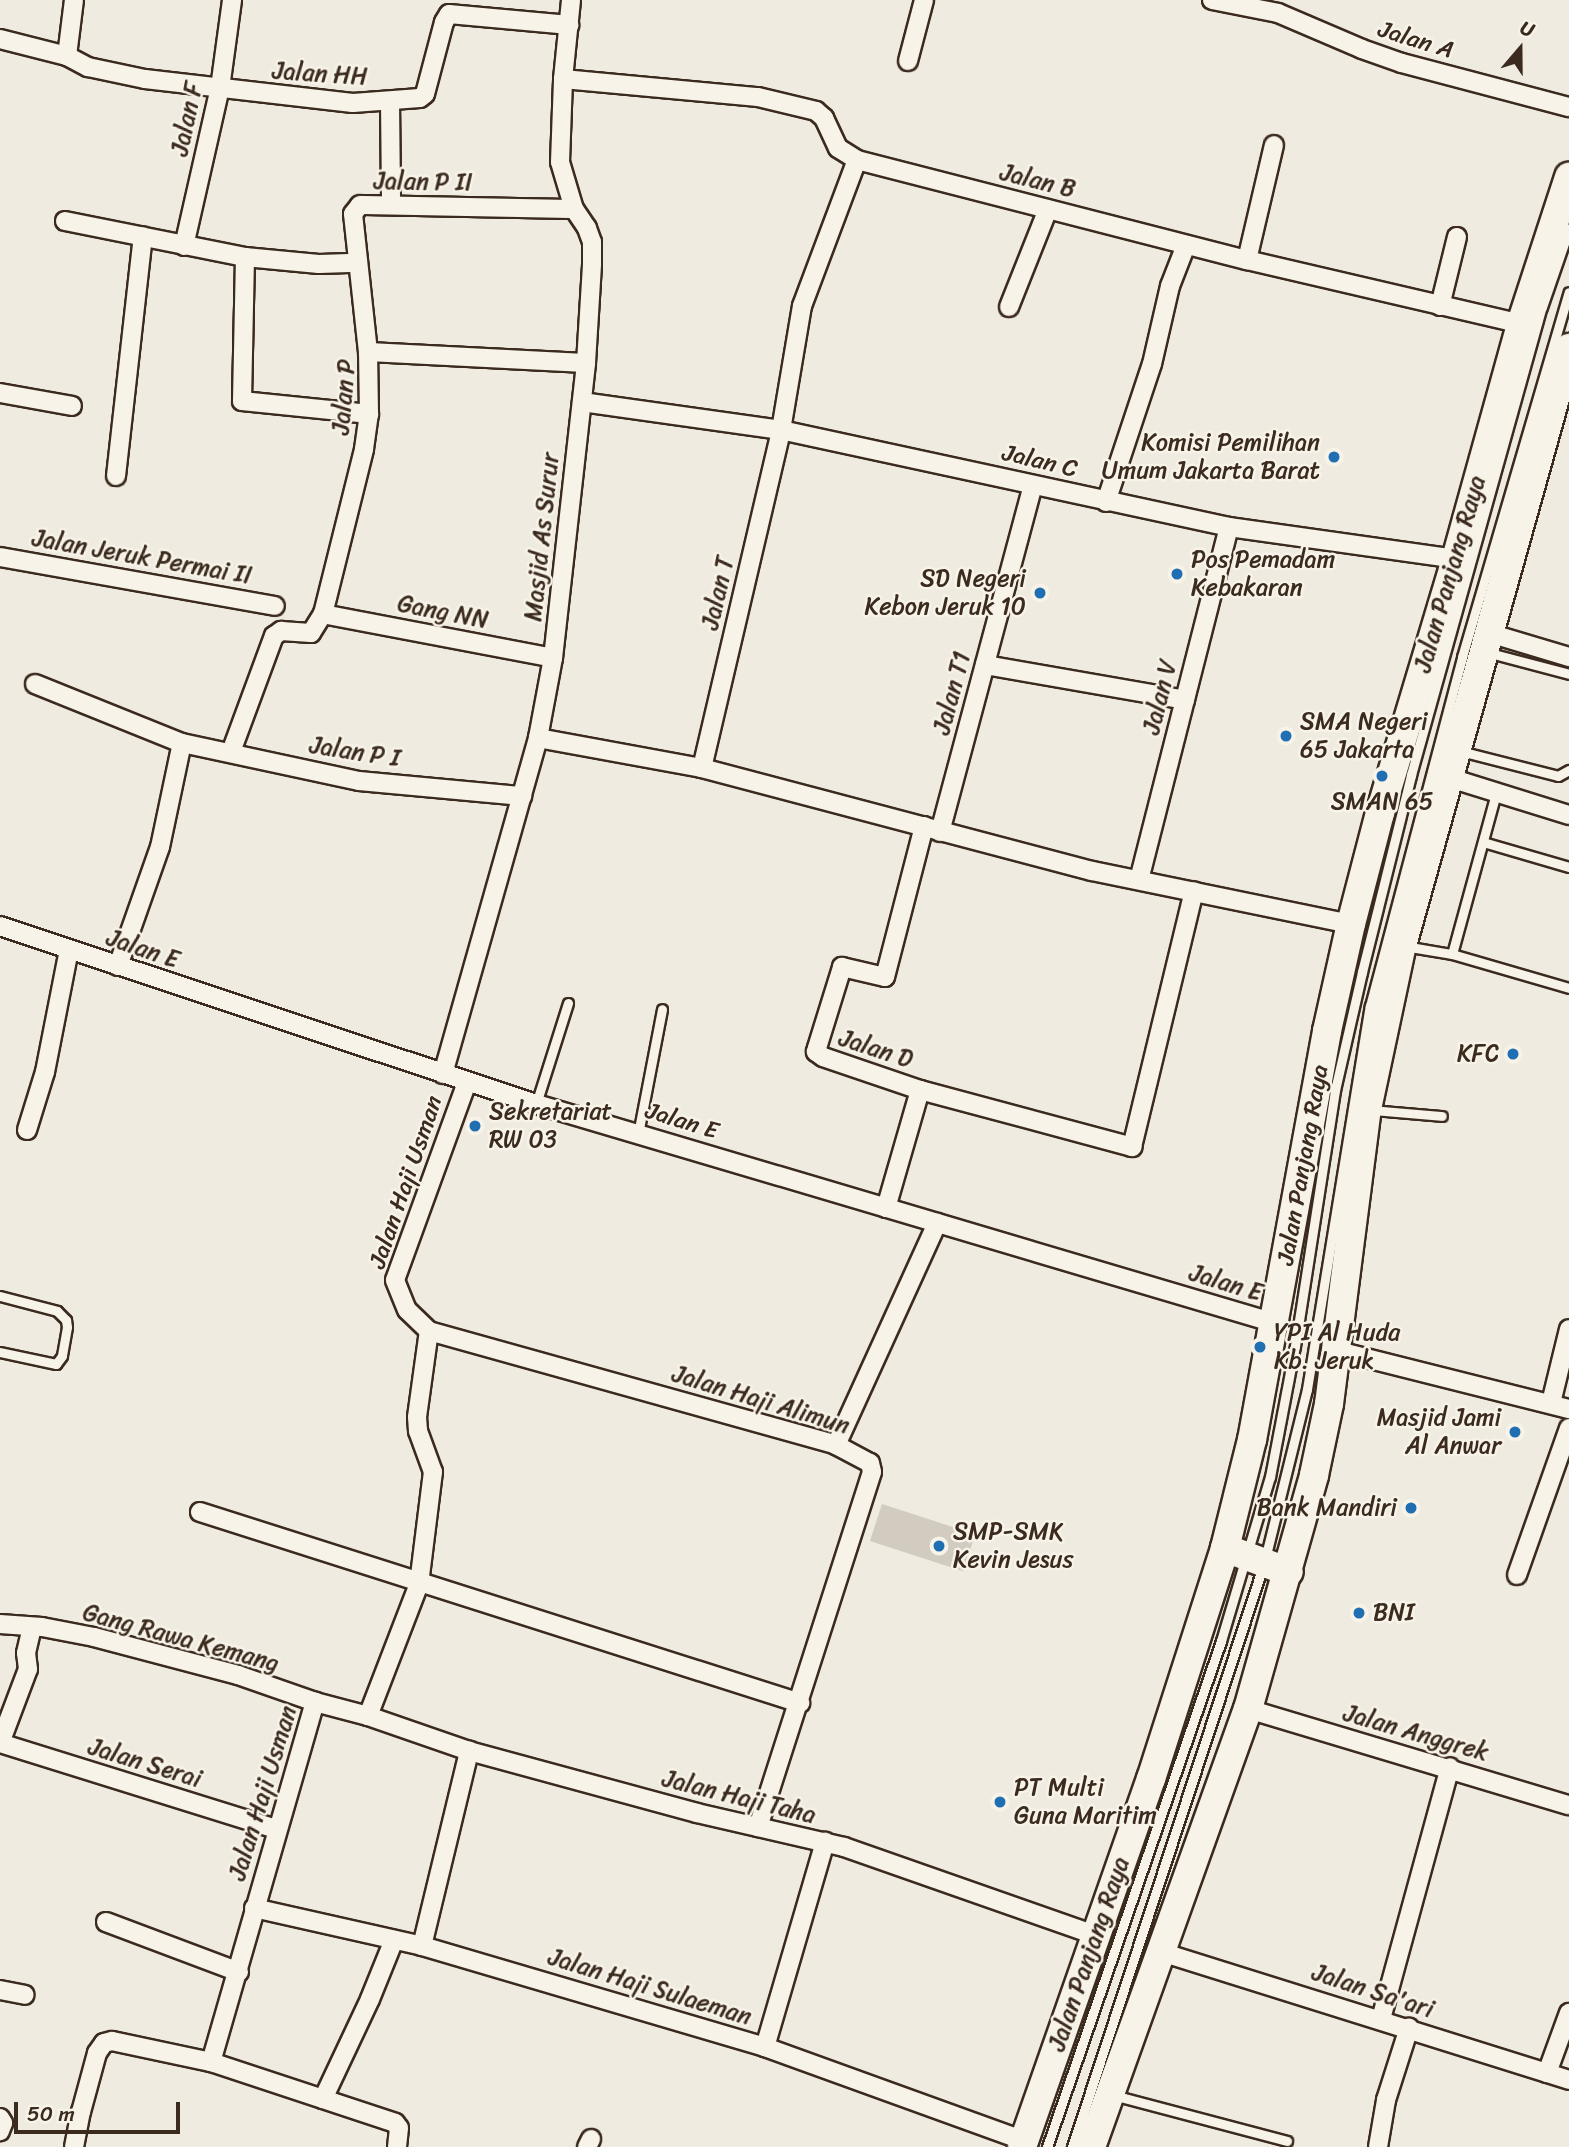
<!DOCTYPE html>
<html>
<head>
<meta charset="utf-8">
<style>
  body { margin:0 }
  #map { position:relative; width:1569px; height:2147px; overflow:hidden; background:#efebe0; font-family:Sriracha,sans-serif }
  div>[style] { position:absolute }
  [style*='--x'] { left:calc(var(--x)*1px); top:calc(var(--y)*1px); width:calc(var(--w)*1px); rotate:calc(var(--a)*1deg) }
  .green>* { inset:0; background:#d1cbc0; transform-origin:0 0 }
  .roads { filter:drop-shadow(2px 0 #3b2a1e) drop-shadow(-2px 0 #3b2a1e) drop-shadow(0 2px #3b2a1e) drop-shadow(0 -2px #3b2a1e) }
  .lane>* { height:9px; margin:-4.5px; padding:0 4.5px; transform-origin:4.5px; border-radius:4.5px; background:#f7f3e8 }
  .street>* { height:18px; margin:-9px; padding:0 9px; transform-origin:9px; border-radius:9px; background:#f7f3e8 }
  .primary>* { height:28px; margin:-14px; padding:0 14px; transform-origin:14px; border-radius:14px; background:#f7f3e8 }
  .dots>* { width:19px; height:19px; translate:-50% -50%; box-sizing:border-box; border:4px solid #f7f3e8; border-radius:50% }
  span { translate:-50% -50%; white-space:nowrap; text-align:center; line-height:1.15; -webkit-text-stroke:5px #f7f3e8; paint-order:stroke }
  .street-label { font-size:24px; color:#3b2a1e }
  .poi-label { font-size:24px; color:#3b2a1e }
  .right { translate:-100% -50%; text-align:right }
  .left { translate:0 -50%; text-align:left }
  .north { position:absolute; left:1485px; top:14px; width:70px; height:70px; -webkit-text-stroke:5px #f7f3e8; paint-order:stroke; rotate:20deg; font-size:19px; font-weight:700; line-height:28px; text-align:center; color:#3b2a1e }
  .north::after { content:''; display:block; margin:auto; width:24px; height:32px; background:#3b2a1e; clip-path:polygon(50% 0,100% 100%,50% 72%,0 100%) }
  .scale { position:absolute; left:14px; top:2102px; width:166px; height:32px; box-sizing:border-box; border:4px solid #3b2a1e; border-top:0; padding-left:9px; font-size:21px; line-height:24px; white-space:nowrap; color:#3b2a1e; -webkit-text-stroke:5px #f7f3e8; paint-order:stroke }
</style>
</head>
<body>
<div id="map">
  <div class="green">
    <div style="left:882px;top:1504px;width:98px;height:39px;rotate:18deg"></div>
  </div>
  <div class="roads">
    <div class="lane">
      <div style="--x:1486;--y:652;--w:86;--a:14.8"></div>
      <div style="--x:1460;--y:751;--w:101;--a:14.3"></div>
      <div style="--x:1558;--y:776;--w:13;--a:-29"></div>
      <div style="--x:1483;--y:842;--w:90;--a:16.2"></div>
      <div style="--x:1404;--y:946;--w:49;--a:9.5"></div>
      <div style="--x:1452;--y:954;--w:122;--a:16.2"></div>
      <div style="--x:1452;--y:954;--w:167;--a:-74.7"></div>
      <div style="--x:536;--y:1104;--w:106;--a:-72.4"></div>
      <div style="--x:1372;--y:1110;--w:70;--a:4.9"></div>
      <div style="--x:638;--y:1134;--w:127;--a:-79.1"></div>
      <div style="--x:0;--y:1296;--w:59;--a:14.7"></div>
      <div style="--x:57;--y:1311;--w:13;--a:45"></div>
      <div style="--x:66;--y:1320;--w:7;--a:82"></div>
      <div style="--x:67;--y:1327;--w:29;--a:100"></div>
      <div style="--x:62;--y:1356;--w:10;--a:127"></div>
      <div style="--x:56;--y:1364;--w:57;--a:-167.9"></div>
      <div style="--x:1113;--y:2095;--w:180;--a:14.8"></div>
      <div style="--x:1047;--y:2147;--w:535;--a:-71.02"></div>
      <div style="--x:1221;--y:1641;--w:171;--a:-73.4"></div>
      <div style="--x:1270;--y:1477;--w:133;--a:-79.2"></div>
      <div style="--x:1295;--y:1346;--w:259;--a:-81.1"></div>
      <div style="--x:1335;--y:1090;--w:121;--a:-77.1"></div>
      <div style="--x:1362;--y:972;--w:203;--a:-76"></div>
      <div style="--x:1411;--y:775;--w:486;--a:-74.4"></div>
      <div style="--x:1542;--y:307;--w:83;--a:-70.9"></div>
      <div style="--x:1072;--y:2147;--w:615;--a:-71.8"></div>
      <div style="--x:1264;--y:1563;--w:179;--a:-76.1"></div>
      <div style="--x:1307;--y:1389;--w:388;--a:-80.7"></div>
      <div style="--x:1370;--y:1006;--w:361;--a:-75.2"></div>
      <div style="--x:1462;--y:657;--w:380;--a:-73.7"></div>
    </div>
    <div class="street">
      <div style="--x:1212;--y:0;--w:67;--a:11.1"></div>
      <div style="--x:1278;--y:13;--w:91;--a:23.2"></div>
      <div style="--x:1362;--y:49;--w:42;--a:19.3"></div>
      <div style="--x:1402;--y:63;--w:173;--a:14.8"></div>
      <div style="--x:0;--y:39;--w:69;--a:14.2"></div>
      <div style="--x:67;--y:56;--w:24;--a:28"></div>
      <div style="--x:88;--y:67;--w:58;--a:11.9"></div>
      <div style="--x:145;--y:79;--w:209;--a:6.6"></div>
      <div style="--x:353;--y:103;--w:67;--a:-4.3"></div>
      <div style="--x:420;--y:98;--w:6;--a:-39"></div>
      <div style="--x:425;--y:94;--w:74;--a:-75.2"></div>
      <div style="--x:444;--y:22;--w:9;--a:-58"></div>
      <div style="--x:449;--y:14;--w:121;--a:5.2"></div>
      <div style="--x:67;--y:56;--w:56;--a:-82.9"></div>
      <div style="--x:908;--y:61;--w:63;--a:-75.3"></div>
      <div style="--x:563;--y:79;--w:196;--a:5.3"></div>
      <div style="--x:758;--y:97;--w:60;--a:13.6"></div>
      <div style="--x:816;--y:111;--w:11;--a:41"></div>
      <div style="--x:824;--y:118;--w:33;--a:65"></div>
      <div style="--x:838;--y:148;--w:22;--a:32"></div>
      <div style="--x:857;--y:160;--w:403;--a:14.4"></div>
      <div style="--x:1247;--y:260;--w:281;--a:13.1"></div>
      <div style="--x:390;--y:101;--w:104;--a:89.4"></div>
      <div style="--x:65;--y:221;--w:184;--a:11.3"></div>
      <div style="--x:245;--y:257;--w:74;--a:5.4"></div>
      <div style="--x:319;--y:264;--w:38;--a:-2"></div>
      <div style="--x:184;--y:246;--w:162;--a:-77.2"></div>
      <div style="--x:220;--y:88;--w:89;--a:-82.2"></div>
      <div style="--x:245;--y:257;--w:144;--a:91.2"></div>
      <div style="--x:242;--y:401;--w:128;--a:5.8"></div>
      <div style="--x:1247;--y:260;--w:118;--a:-76.8"></div>
      <div style="--x:1440;--y:306;--w:71;--a:-76.2"></div>
      <div style="--x:1009;--y:307;--w:105;--a:-68.3"></div>
      <div style="--x:368;--y:352;--w:139;--a:-96.2"></div>
      <div style="--x:353;--y:214;--w:11;--a:-52"></div>
      <div style="--x:360;--y:205;--w:214;--a:1.1"></div>
      <div style="--x:0;--y:393;--w:73;--a:10.2"></div>
      <div style="--x:582;--y:402;--w:201;--a:8"></div>
      <div style="--x:781;--y:430;--w:458;--a:12.2"></div>
      <div style="--x:1229;--y:527;--w:229;--a:8"></div>
      <div style="--x:116;--y:476;--w:241;--a:-83.6"></div>
      <div style="--x:1106;--y:502;--w:145;--a:-71.6"></div>
      <div style="--x:1152;--y:364;--w:80;--a:-77"></div>
      <div style="--x:1170;--y:286;--w:44;--a:-68.7"></div>
      <div style="--x:0;--y:557;--w:279;--a:10.1"></div>
      <div style="--x:323;--y:614;--w:234;--a:10.8"></div>
      <div style="--x:1489;--y:633;--w:84;--a:16.7"></div>
      <div style="--x:985;--y:665;--w:203;--a:9.9"></div>
      <div style="--x:35;--y:684;--w:158;--a:21.9"></div>
      <div style="--x:538;--y:738;--w:167;--a:10.4"></div>
      <div style="--x:702;--y:768;--w:403;--a:14.8"></div>
      <div style="--x:1092;--y:871;--w:264;--a:11.6"></div>
      <div style="--x:231;--y:752;--w:124;--a:-69.7"></div>
      <div style="--x:274;--y:636;--w:9;--a:-36"></div>
      <div style="--x:281;--y:631;--w:30;--a:4"></div>
      <div style="--x:311;--y:633;--w:22;--a:-58"></div>
      <div style="--x:323;--y:614;--w:170;--a:-76"></div>
      <div style="--x:364;--y:449;--w:35;--a:-82"></div>
      <div style="--x:369;--y:414;--w:62;--a:-90.9"></div>
      <div style="--x:368;--y:352;--w:218;--a:2.9"></div>
      <div style="--x:702;--y:768;--w:347;--a:-76.8"></div>
      <div style="--x:781;--y:430;--w:126;--a:-80.4"></div>
      <div style="--x:802;--y:306;--w:156;--a:-69.4"></div>
      <div style="--x:1447;--y:777;--w:128;--a:17.3"></div>
      <div style="--x:940;--y:832;--w:359;--a:-75"></div>
      <div style="--x:1139;--y:880;--w:364;--a:-75.7"></div>
      <div style="--x:0;--y:926;--w:565;--a:18.37"></div>
      <div style="--x:536;--y:1104;--w:771;--a:16.51"></div>
      <div style="--x:118;--y:966;--w:126;--a:-70.6"></div>
      <div style="--x:160;--y:847;--w:106;--a:-78.1"></div>
      <div style="--x:182;--y:743;--w:181;--a:12.1"></div>
      <div style="--x:359;--y:781;--w:164;--a:5.3"></div>
      <div style="--x:443;--y:1074;--w:349;--a:-74.2"></div>
      <div style="--x:538;--y:738;--w:81;--a:-79.4"></div>
      <div style="--x:553;--y:658;--w:297;--a:-83.6"></div>
      <div style="--x:586;--y:363;--w:99;--a:-86.5"></div>
      <div style="--x:592;--y:264;--w:22;--a:-90"></div>
      <div style="--x:592;--y:242;--w:15;--a:-110"></div>
      <div style="--x:587;--y:228;--w:23;--a:-124"></div>
      <div style="--x:574;--y:209;--w:49;--a:-106.6"></div>
      <div style="--x:560;--y:162;--w:83;--a:-87.9"></div>
      <div style="--x:563;--y:79;--w:79;--a:-84.2"></div>
      <div style="--x:920;--y:1090;--w:220;--a:15"></div>
      <div style="--x:1132;--y:1147;--w:263;--a:-76.4"></div>
      <div style="--x:27;--y:1130;--w:61;--a:-72.8"></div>
      <div style="--x:45;--y:1072;--w:124;--a:-78.9"></div>
      <div style="--x:886;--y:1208;--w:123;--a:-73.9"></div>
      <div style="--x:920;--y:1090;--w:102;--a:-161.2"></div>
      <div style="--x:823;--y:1057;--w:9;--a:-144"></div>
      <div style="--x:816;--y:1052;--w:4;--a:-76"></div>
      <div style="--x:817;--y:1048;--w:85;--a:-72.8"></div>
      <div style="--x:842;--y:967;--w:44;--a:13.1"></div>
      <div style="--x:885;--y:977;--w:156;--a:-75.5"></div>
      <div style="--x:429;--y:1331;--w:423;--a:15.6"></div>
      <div style="--x:836;--y:1445;--w:38;--a:28"></div>
      <div style="--x:870;--y:1463;--w:9;--a:77"></div>
      <div style="--x:872;--y:1472;--w:373;--a:107.8"></div>
      <div style="--x:1334;--y:1350;--w:242;--a:14.1"></div>
      <div style="--x:1551;--y:1403;--w:76;--a:-76.3"></div>
      <div style="--x:836;--y:1445;--w:244;--a:-65.5"></div>
      <div style="--x:200;--y:1512;--w:630;--a:17.66"></div>
      <div style="--x:1517;--y:1575;--w:156;--a:-70.5"></div>
      <div style="--x:0;--y:1624;--w:42;--a:4.1"></div>
      <div style="--x:42;--y:1627;--w:53;--a:10.9"></div>
      <div style="--x:94;--y:1637;--w:149;--a:14.8"></div>
      <div style="--x:238;--y:1675;--w:82;--a:19.3"></div>
      <div style="--x:1248;--y:1709;--w:335;--a:16.7"></div>
      <div style="--x:368;--y:1716;--w:142;--a:-68.9"></div>
      <div style="--x:419;--y:1584;--w:113;--a:-82.9"></div>
      <div style="--x:433;--y:1472;--w:44;--a:-110.1"></div>
      <div style="--x:418;--y:1431;--w:14;--a:-94"></div>
      <div style="--x:417;--y:1417;--w:87;--a:-82.1"></div>
      <div style="--x:429;--y:1331;--w:30;--a:-136"></div>
      <div style="--x:407;--y:1310;--w:32;--a:-112"></div>
      <div style="--x:395;--y:1280;--w:211;--a:-70"></div>
      <div style="--x:0;--y:1743;--w:289;--a:17.3"></div>
      <div style="--x:0;--y:1743;--w:79;--a:-69.3"></div>
      <div style="--x:28;--y:1669;--w:16;--a:-97"></div>
      <div style="--x:26;--y:1653;--w:26;--a:-77"></div>
      <div style="--x:254;--y:1908;--w:172;--a:12.7"></div>
      <div style="--x:422;--y:1946;--w:358;--a:16.4"></div>
      <div style="--x:765;--y:2047;--w:276;--a:19.9"></div>
      <div style="--x:106;--y:1922;--w:142;--a:20.6"></div>
      <div style="--x:422;--y:1946;--w:201;--a:-76.4"></div>
      <div style="--x:1161;--y:1952;--w:428;--a:17.4"></div>
      <div style="--x:0;--y:1990;--w:25;--a:11"></div>
      <div style="--x:1381;--y:2019;--w:261;--a:-74.7"></div>
      <div style="--x:765;--y:2047;--w:214;--a:-73.7"></div>
      <div style="--x:211;--y:2062;--w:194;--a:18.3"></div>
      <div style="--x:395;--y:2123;--w:6;--a:51"></div>
      <div style="--x:399;--y:2128;--w:19;--a:96"></div>
      <div style="--x:1547;--y:2073;--w:64;--a:-69.9"></div>
      <div style="--x:323;--y:2099;--w:110;--a:-64.8"></div>
      <div style="--x:370;--y:1999;--w:64;--a:-67.9"></div>
      <div style="--x:0;--y:2118;--w:6;--a:59"></div>
      <div style="--x:3;--y:2123;--w:9;--a:111"></div>
      <div style="--x:74;--y:2147;--w:36;--a:-79"></div>
      <div style="--x:81;--y:2112;--w:61;--a:-74.8"></div>
      <div style="--x:97;--y:2053;--w:12;--a:-55"></div>
      <div style="--x:104;--y:2043;--w:8;--a:-14"></div>
      <div style="--x:112;--y:2041;--w:101;--a:12"></div>
      <div style="--x:211;--y:2062;--w:375;--a:-73.9"></div>
      <div style="--x:315;--y:1702;--w:55;--a:14.8"></div>
      <div style="--x:368;--y:1716;--w:107;--a:19.1"></div>
      <div style="--x:469;--y:1751;--w:236;--a:15.2"></div>
      <div style="--x:697;--y:1813;--w:151;--a:13"></div>
      <div style="--x:844;--y:1847;--w:266;--a:19.3"></div>
      <div style="--x:587;--y:2147;--w:9;--a:-63"></div>
      <div style="--x:1378;--y:2147;--w:48;--a:-80.3"></div>
      <div style="--x:1386;--y:2100;--w:76;--a:-72.3"></div>
    </div>
    <div class="primary">
      <div style="--x:1225;--y:1548;--w:68;--a:20.6"></div>
      <div style="--x:1022;--y:2147;--w:390;--a:-70.7"></div>
      <div style="--x:1151;--y:1779;--w:243;--a:-72.2"></div>
      <div style="--x:1225;--y:1548;--w:111;--a:-76"></div>
      <div style="--x:1252;--y:1440;--w:416;--a:-79.6"></div>
      <div style="--x:1327;--y:1031;--w:110;--a:-77.4"></div>
      <div style="--x:1351;--y:924;--w:115;--a:-75.4"></div>
      <div style="--x:1380;--y:813;--w:265;--a:-73.3"></div>
      <div style="--x:1456;--y:559;--w:244;--a:-74.5"></div>
      <div style="--x:1521;--y:324;--w:155;--a:-71.9"></div>
      <div style="--x:1091;--y:2147;--w:465;--a:-70.3"></div>
      <div style="--x:1248;--y:1709;--w:243;--a:-74.2"></div>
      <div style="--x:1314;--y:1475;--w:73;--a:-78.1"></div>
      <div style="--x:1329;--y:1404;--w:297;--a:-82.7"></div>
      <div style="--x:1367;--y:1109;--w:168;--a:-78"></div>
      <div style="--x:1402;--y:945;--w:620;--a:-74.37"></div>
    </div>
  </div>
  <div class="dots">
    <div style="left:1334px;top:457px;background:#1f6fb2"></div>
    <div style="left:1177px;top:574px;background:#1f6fb2"></div>
    <div style="left:1040px;top:593px;background:#1f6fb2"></div>
    <div style="left:1286px;top:736px;background:#1f6fb2"></div>
    <div style="left:1382px;top:776px;background:#1f6fb2"></div>
    <div style="left:1513px;top:1054px;background:#1f6fb2"></div>
    <div style="left:475px;top:1126px;background:#1f6fb2"></div>
    <div style="left:1260px;top:1347px;background:#1f6fb2"></div>
    <div style="left:1515px;top:1432px;background:#1f6fb2"></div>
    <div style="left:1411px;top:1508px;background:#1f6fb2"></div>
    <div style="left:939px;top:1546px;background:#1f6fb2"></div>
    <div style="left:1359px;top:1613px;background:#1f6fb2"></div>
    <div style="left:1000px;top:1802px;background:#1f6fb2"></div>
  </div>
  <div class="street-label">
    <span style="left:1416px;top:40px;rotate:17deg">Jalan A</span>
    <span style="left:320px;top:74px;rotate:4deg">Jalan HH</span>
    <span style="left:187px;top:119px;rotate:-78deg">Jalan F</span>
    <span style="left:1038px;top:181px;rotate:14deg">Jalan B</span>
    <span style="left:423px;top:182px;rotate:1deg">Jalan P II</span>
    <span style="left:344px;top:397px;rotate:-85deg">Jalan P</span>
    <span style="left:1040px;top:461px;rotate:13deg">Jalan C</span>
    <span style="left:542px;top:537px;rotate:-84deg">Masjid As Surur</span>
    <span style="left:142px;top:557px;rotate:10deg">Jalan Jeruk Permai II</span>
    <span style="left:1450px;top:574px;rotate:-74deg">Jalan Panjang Raya</span>
    <span style="left:718px;top:593px;rotate:-77deg">Jalan T</span>
    <span style="left:443px;top:612px;rotate:11deg">Gang NN</span>
    <span style="left:952px;top:693px;rotate:-75deg">Jalan T1</span>
    <span style="left:1160px;top:697px;rotate:-76deg">Jalan V</span>
    <span style="left:355px;top:752px;rotate:9deg">Jalan P I</span>
    <span style="left:143px;top:949px;rotate:19deg">Jalan E</span>
    <span style="left:876px;top:1049px;rotate:18deg">Jalan D</span>
    <span style="left:682px;top:1121px;rotate:17deg">Jalan E</span>
    <span style="left:1303px;top:1165px;rotate:-80deg">Jalan Panjang Raya</span>
    <span style="left:406px;top:1182px;rotate:-71deg">Jalan Haji Usman</span>
    <span style="left:1226px;top:1283px;rotate:17deg">Jalan E</span>
    <span style="left:761px;top:1400px;rotate:17deg">Jalan Haji Alimun</span>
    <span style="left:181px;top:1638px;rotate:15deg">Gang Rawa Kemang</span>
    <span style="left:1416px;top:1733px;rotate:16deg">Jalan Anggrek</span>
    <span style="left:145px;top:1763px;rotate:17deg">Jalan Serai</span>
    <span style="left:263px;top:1793px;rotate:-73deg">Jalan Haji Usman</span>
    <span style="left:739px;top:1797px;rotate:14deg">Jalan Haji Taha</span>
    <span style="left:1089px;top:1954px;rotate:-71deg">Jalan Panjang Raya</span>
    <span style="left:650px;top:1987px;rotate:17deg">Jalan Haji Sulaeman</span>
    <span style="left:1373px;top:1991px;rotate:18deg">Jalan Sa'ari</span>
  </div>
  <div class="poi-label">
    <span class="right" style="left:1320px;top:457px">Komisi Pemilihan<br>Umum Jakarta Barat</span>
    <span class="left" style="left:1191px;top:574px">Pos Pemadam<br>Kebakaran</span>
    <span class="right" style="left:1026px;top:593px">SD Negeri<br>Kebon Jeruk 10</span>
    <span class="left" style="left:1300px;top:736px">SMA Negeri<br>65 Jakarta</span>
    <span style="left:1382px;top:802px">SMAN 65</span>
    <span class="right" style="left:1499px;top:1054px">KFC</span>
    <span class="left" style="left:489px;top:1126px">Sekretariat<br>RW 03</span>
    <span class="left" style="left:1274px;top:1347px">YPI Al Huda<br>Kb. Jeruk</span>
    <span class="right" style="left:1501px;top:1432px">Masjid Jami<br>Al Anwar</span>
    <span class="right" style="left:1397px;top:1508px">Bank Mandiri</span>
    <span class="left" style="left:953px;top:1546px">SMP-SMK<br>Kevin Jesus</span>
    <span class="left" style="left:1373px;top:1613px">BNI</span>
    <span class="left" style="left:1014px;top:1802px">PT Multi<br>Guna Maritim</span>
  </div>
  <div class="north">U</div>
  <div class="scale">50 m</div>
</div>
</body>
</html>
